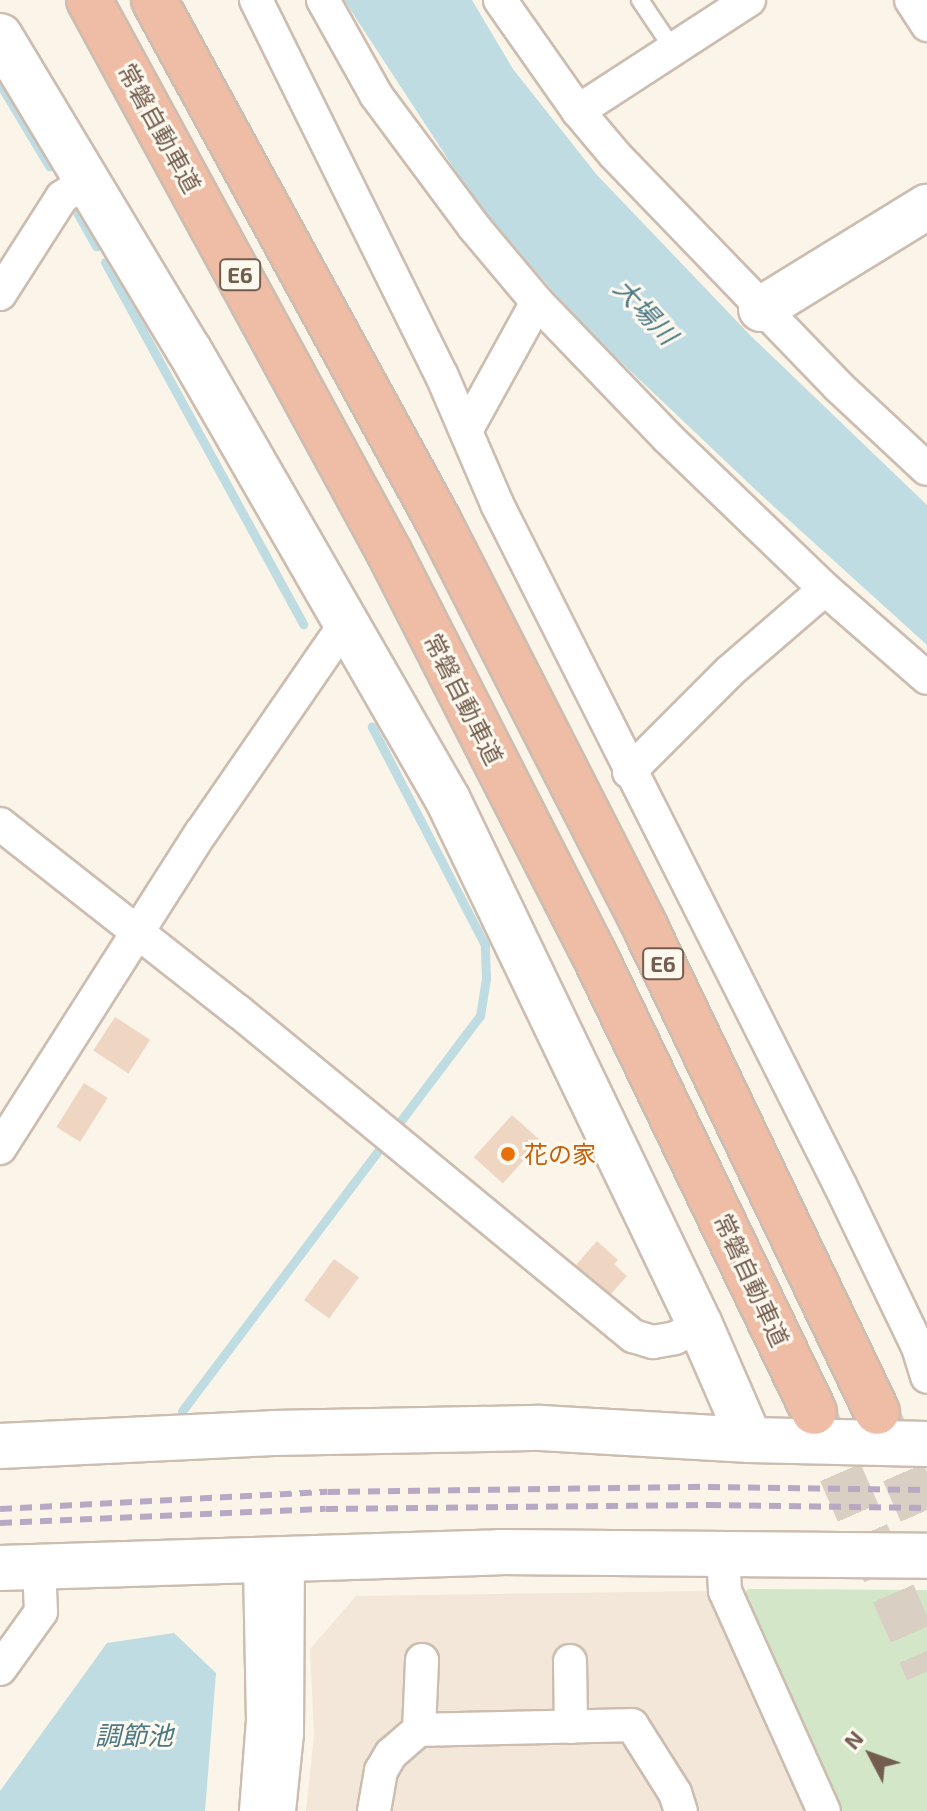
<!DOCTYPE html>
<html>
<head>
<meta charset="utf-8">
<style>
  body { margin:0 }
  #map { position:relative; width:927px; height:1811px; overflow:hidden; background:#fbf5e9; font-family:"Exo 2","Noto Sans JP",sans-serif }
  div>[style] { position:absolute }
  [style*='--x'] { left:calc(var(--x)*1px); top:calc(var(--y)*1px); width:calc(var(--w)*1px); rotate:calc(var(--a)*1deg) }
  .residential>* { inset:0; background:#f2e7d8 }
  .green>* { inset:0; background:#d3e7c8 }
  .water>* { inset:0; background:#bfdce3 }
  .stream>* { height:9px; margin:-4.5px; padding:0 4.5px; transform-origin:4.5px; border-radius:4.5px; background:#bfdce3 }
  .building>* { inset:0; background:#eed6c3; transform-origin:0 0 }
  .highway-tunnel>* { height:44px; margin-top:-22px; transform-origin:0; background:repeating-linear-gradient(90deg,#d9cfc2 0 44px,transparent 0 66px) }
  .roads { filter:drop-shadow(2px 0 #ccbdb0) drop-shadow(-2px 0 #ccbdb0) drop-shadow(0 2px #ccbdb0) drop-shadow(0 -2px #ccbdb0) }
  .lane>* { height:16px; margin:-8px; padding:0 8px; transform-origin:8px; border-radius:8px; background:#fff }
  .street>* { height:32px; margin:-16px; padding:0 16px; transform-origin:16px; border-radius:16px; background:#fff }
  .secondary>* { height:44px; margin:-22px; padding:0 22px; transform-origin:22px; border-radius:22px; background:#fff }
  .highway>* { height:44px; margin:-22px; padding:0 22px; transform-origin:22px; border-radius:22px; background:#efbca5 }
  .rail>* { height:6px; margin-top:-3px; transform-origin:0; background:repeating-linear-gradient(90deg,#b8a8c4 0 12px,transparent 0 20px) }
  .dots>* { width:22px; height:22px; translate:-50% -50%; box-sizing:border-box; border:4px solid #fef9ef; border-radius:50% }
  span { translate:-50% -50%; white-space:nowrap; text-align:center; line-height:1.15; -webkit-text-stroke:6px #fef9ef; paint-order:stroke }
  .shield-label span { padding:2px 6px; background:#fef9ef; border:2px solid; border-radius:6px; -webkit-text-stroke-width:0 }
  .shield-label { font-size:22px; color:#735d4f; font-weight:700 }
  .street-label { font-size:24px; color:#735d4f }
  .food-label { font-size:24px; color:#c56008 }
  .left { translate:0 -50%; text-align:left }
  .water-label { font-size:26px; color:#4a7885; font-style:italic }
  .north { position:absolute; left:831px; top:1715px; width:80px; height:80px; -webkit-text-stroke:6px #fef9ef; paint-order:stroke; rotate:311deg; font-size:22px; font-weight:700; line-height:32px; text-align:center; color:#735d4f }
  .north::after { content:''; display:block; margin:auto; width:28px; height:36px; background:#735d4f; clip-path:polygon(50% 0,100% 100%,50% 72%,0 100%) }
</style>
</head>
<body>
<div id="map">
  <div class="residential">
    <div style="clip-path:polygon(708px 1591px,808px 1811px,306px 1811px,314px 1736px,310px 1649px,356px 1596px)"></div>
  </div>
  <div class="green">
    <div style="clip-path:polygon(748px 1589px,927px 1590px,927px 1811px,838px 1811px,741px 1598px)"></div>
  </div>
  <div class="water">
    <div style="clip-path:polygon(344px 0,472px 0,513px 69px,597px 175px,751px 336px,927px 505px,927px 645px,759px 493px,583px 326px,476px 202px)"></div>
    <div style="clip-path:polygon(174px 1633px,216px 1673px,205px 1811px,0 1811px,0 1791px,107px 1643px)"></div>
  </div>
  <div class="stream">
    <div style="--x:0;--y:84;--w:96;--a:59.1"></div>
    <div style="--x:74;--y:207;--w:45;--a:60.6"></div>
    <div style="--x:105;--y:262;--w:413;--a:61.3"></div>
    <div style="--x:182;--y:1411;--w:495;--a:-53"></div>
    <div style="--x:480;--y:1016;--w:37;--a:-81"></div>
    <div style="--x:486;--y:979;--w:34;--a:-92"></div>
    <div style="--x:485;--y:945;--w:246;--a:-117.4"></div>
  </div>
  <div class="building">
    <div style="left:115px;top:1017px;width:42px;height:40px;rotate:33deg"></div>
    <div style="left:84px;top:1083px;width:28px;height:52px;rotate:32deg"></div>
    <div style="left:512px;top:1115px;width:39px;height:57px;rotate:42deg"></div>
    <div style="clip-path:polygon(597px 1241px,618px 1260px,614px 1264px,627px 1276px,610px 1295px,576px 1265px)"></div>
    <div style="left:334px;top:1259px;width:31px;height:51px;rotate:36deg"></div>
  </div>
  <div class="highway-tunnel">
    <div style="--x:814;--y:1412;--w:283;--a:66.4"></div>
    <div style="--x:877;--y:1412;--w:125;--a:66.5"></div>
  </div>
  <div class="roads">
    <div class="lane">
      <div style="--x:640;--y:0;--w:59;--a:56"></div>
    </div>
    <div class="street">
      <div style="--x:256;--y:0;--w:419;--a:63.7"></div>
      <div style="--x:442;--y:376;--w:139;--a:66.7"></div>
      <div style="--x:497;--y:504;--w:763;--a:63.27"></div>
      <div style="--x:840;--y:1185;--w:180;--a:64.3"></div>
      <div style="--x:918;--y:1347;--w:31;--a:73"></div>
      <div style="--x:323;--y:0;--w:109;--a:60.8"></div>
      <div style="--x:376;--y:95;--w:164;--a:53.4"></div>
      <div style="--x:474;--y:227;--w:98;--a:50"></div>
      <div style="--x:537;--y:302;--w:189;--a:46.1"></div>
      <div style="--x:668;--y:438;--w:218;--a:43.9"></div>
      <div style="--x:825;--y:589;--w:135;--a:41.1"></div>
      <div style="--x:500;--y:0;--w:136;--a:54.9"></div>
      <div style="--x:578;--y:111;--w:57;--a:49.9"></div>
      <div style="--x:615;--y:155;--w:322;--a:46"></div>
      <div style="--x:839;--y:387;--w:120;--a:43"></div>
      <div style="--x:911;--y:0;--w:30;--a:57"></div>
      <div style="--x:578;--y:111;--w:204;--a:-33"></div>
      <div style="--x:0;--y:294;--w:115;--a:-57.4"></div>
      <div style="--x:62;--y:197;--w:31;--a:-32"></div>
      <div style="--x:467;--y:429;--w:145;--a:-61.1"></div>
      <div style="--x:629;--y:772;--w:143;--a:-45"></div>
      <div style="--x:730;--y:671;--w:125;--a:-40.8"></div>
      <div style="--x:0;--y:824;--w:303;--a:38.2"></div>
      <div style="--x:238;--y:1011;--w:512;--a:39.45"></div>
      <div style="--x:633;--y:1336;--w:21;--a:17"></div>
      <div style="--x:653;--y:1342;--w:22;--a:-10"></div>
      <div style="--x:675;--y:1338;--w:28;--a:-27"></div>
      <div style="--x:0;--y:1148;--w:374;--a:-57.5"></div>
      <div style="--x:201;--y:833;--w:257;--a:-55.4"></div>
      <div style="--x:723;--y:1553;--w:38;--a:87"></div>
      <div style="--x:725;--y:1591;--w:241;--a:65.8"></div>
      <div style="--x:570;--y:1661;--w:66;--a:89.1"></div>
      <div style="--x:0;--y:1669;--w:70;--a:-54.3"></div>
      <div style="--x:41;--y:1612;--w:46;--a:-92.5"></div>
      <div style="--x:419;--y:1730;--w:70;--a:-87.5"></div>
      <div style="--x:256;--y:1811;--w:90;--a:-85.6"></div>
      <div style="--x:263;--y:1721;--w:161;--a:-91.1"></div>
      <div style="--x:279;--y:1811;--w:77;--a:-84.1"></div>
      <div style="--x:287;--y:1734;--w:175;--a:-89.7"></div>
      <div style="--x:374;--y:1811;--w:41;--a:-80.1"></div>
      <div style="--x:381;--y:1771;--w:20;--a:-60"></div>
      <div style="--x:391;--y:1754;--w:37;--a:-41"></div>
      <div style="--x:419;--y:1730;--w:213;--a:-1.3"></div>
      <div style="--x:632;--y:1725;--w:80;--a:57.7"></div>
      <div style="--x:675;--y:1793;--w:19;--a:72"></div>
    </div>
    <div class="secondary">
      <div style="--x:0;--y:36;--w:366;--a:59"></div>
      <div style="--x:189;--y:350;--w:519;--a:60.08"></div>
      <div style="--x:448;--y:800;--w:582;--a:64.36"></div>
      <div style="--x:700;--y:1325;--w:125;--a:66.5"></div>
      <div style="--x:761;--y:309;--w:195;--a:-31.6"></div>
      <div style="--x:0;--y:1446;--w:273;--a:-2.7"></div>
      <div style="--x:273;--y:1433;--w:268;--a:-1.1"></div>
      <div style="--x:541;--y:1428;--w:209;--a:3.3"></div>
      <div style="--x:750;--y:1440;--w:177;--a:1.3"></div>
      <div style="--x:0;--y:1568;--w:499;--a:-1.8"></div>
      <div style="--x:499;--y:1552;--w:428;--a:0.5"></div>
    </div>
    <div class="highway">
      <div style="--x:89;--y:0;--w:628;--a:61.48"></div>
      <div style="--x:389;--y:552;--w:451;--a:63"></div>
      <div style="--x:594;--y:954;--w:508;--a:64.34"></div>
      <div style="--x:154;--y:0;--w:595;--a:61.37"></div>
      <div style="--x:439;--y:522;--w:459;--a:63"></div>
      <div style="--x:647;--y:931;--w:533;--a:64.44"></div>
    </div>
  </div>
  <div class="rail">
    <div style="--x:0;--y:1509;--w:328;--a:-3"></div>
    <div style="--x:328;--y:1492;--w:380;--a:-0.8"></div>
    <div style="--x:708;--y:1487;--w:219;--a:0.8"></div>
    <div style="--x:0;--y:1523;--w:326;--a:-2.5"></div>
    <div style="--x:326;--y:1509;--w:383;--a:-0.6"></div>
    <div style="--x:709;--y:1505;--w:218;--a:0.8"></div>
  </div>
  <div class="dots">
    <div style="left:508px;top:1154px;background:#e8710a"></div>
  </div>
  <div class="shield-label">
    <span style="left:240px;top:275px">E6</span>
    <span style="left:663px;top:964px">E6</span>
  </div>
  <div class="street-label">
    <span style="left:160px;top:128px;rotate:61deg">常磐自動車道</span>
    <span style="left:464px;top:699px;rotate:63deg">常磐自動車道</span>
    <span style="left:752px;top:1280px;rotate:65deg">常磐自動車道</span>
  </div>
  <div class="food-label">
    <span class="left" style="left:524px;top:1154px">花の家</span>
  </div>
  <div class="water-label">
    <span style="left:646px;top:311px;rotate:47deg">大場川</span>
    <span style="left:134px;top:1735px">調節池</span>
  </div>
  <div class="north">N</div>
</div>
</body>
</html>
